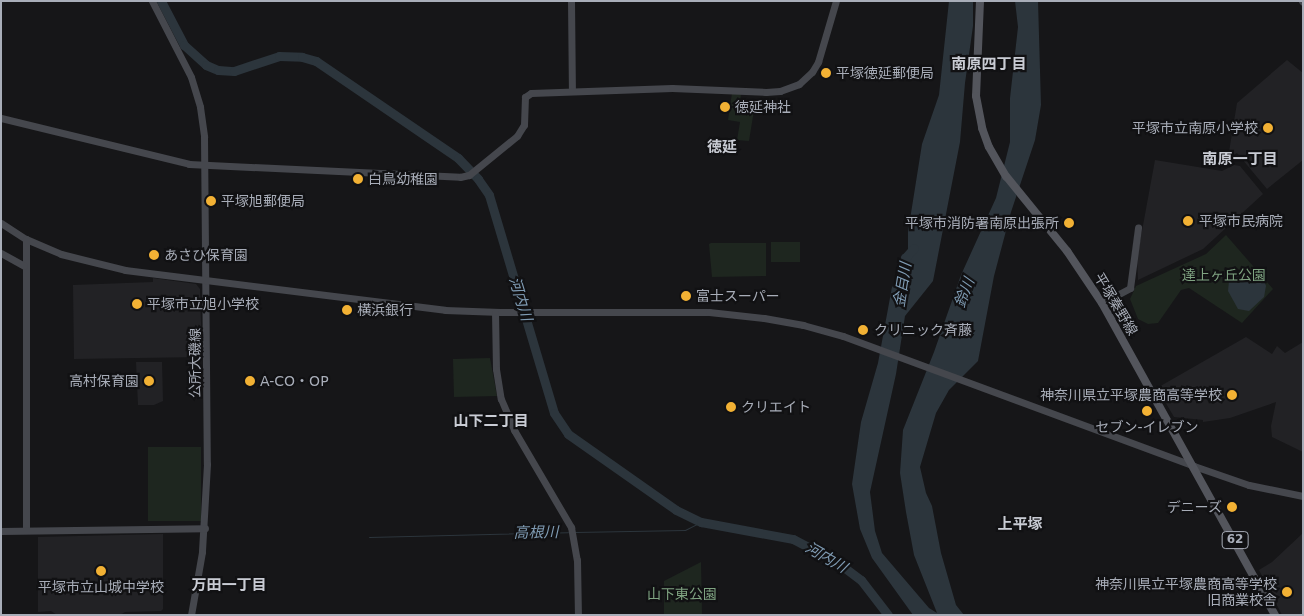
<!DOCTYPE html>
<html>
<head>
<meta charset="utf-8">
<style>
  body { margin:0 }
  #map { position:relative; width:1304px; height:616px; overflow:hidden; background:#161618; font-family:"DejaVu Sans","Noto Sans JP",sans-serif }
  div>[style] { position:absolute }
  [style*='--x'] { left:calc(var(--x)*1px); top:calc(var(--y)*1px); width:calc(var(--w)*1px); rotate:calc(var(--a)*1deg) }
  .built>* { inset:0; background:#222225 }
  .green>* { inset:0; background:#1e261f; transform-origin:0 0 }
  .water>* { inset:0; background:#2c353c }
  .stream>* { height:1px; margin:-0.5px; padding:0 0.5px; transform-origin:0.5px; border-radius:0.5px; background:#2c353c }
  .river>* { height:9px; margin:-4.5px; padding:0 4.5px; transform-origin:4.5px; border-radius:4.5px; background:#2c353c }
  .secondary>* { height:7px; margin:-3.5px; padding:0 3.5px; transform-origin:3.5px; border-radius:3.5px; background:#45474d }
  .primary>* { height:8px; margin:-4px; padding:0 4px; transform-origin:4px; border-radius:4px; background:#53555c }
  .dots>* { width:14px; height:14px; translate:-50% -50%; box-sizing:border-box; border:2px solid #111113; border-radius:50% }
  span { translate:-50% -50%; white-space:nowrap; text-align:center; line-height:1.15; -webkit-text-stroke:4.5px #111113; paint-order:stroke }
  .shield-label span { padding:1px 4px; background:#111113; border:1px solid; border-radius:4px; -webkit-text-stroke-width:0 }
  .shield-label { font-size:12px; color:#a8adb8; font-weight:700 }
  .poi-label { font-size:14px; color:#a8adb8 }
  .left { translate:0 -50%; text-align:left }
  .right { translate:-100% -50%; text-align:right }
  .park-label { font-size:14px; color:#7fa381 }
  .street-label { font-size:14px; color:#a8adb8 }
  .neighbourhood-label { font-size:15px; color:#c9ccd4; font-weight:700 }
  .water-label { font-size:15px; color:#7f9bb3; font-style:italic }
  .frame { position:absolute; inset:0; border:2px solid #a8adb8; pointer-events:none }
</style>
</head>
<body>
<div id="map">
  <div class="built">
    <div style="clip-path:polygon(1287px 60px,1303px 73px,1303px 160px,1267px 189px,1237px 153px,1228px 158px,1237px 103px)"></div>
    <div style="clip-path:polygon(1155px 160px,1222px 171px,1234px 165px,1240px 166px,1263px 194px,1203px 249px,1138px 280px,1137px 258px)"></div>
    <div style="clip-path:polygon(153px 278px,196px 284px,200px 289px,202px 357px,74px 359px,73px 285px,153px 282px)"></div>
    <div style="clip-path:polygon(1246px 337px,1272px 354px,1277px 346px,1285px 353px,1303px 342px,1303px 452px,1272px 437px,1271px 426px,1276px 402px,1230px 418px,1203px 422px,1203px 420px,1174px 417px,1157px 388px)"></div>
    <div style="clip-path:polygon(136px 362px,162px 362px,163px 401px,154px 405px,138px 405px)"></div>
    <div style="clip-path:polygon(1303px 533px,1303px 615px,1282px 615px,1259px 570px,1272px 562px)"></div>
    <div style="clip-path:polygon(163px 534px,163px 609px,161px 611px,125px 612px,120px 615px,57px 615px,51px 611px,38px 612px,38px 537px)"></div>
  </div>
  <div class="green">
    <div style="clip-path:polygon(732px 93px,741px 94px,740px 103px,755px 104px,749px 141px,737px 140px,740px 122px,728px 120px)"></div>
    <div style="clip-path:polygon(1226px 235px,1273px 289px,1242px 323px,1189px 288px,1181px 290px,1158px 323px,1148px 324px,1138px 319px,1130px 299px,1136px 286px,1206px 254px)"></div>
    <div style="left:771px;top:242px;width:29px;height:20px"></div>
    <div style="clip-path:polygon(711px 243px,766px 243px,766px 276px,712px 277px,709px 244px)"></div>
    <div style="clip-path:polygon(490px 358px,497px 396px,454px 397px,453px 359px)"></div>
    <div style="left:201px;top:447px;width:74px;height:53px;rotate:90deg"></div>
    <div style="clip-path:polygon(701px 562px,702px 615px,664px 615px,664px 581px)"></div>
  </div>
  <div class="water">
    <div style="clip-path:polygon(949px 1px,973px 1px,973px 26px,965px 83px,960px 142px,933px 281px,905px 316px,896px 374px,870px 492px,875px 531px,882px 553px,929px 608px,937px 613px,914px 555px,906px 512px,900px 473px,903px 430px,934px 352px,961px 275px,996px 198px,1010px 142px,1010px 98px,1018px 27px,1015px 1px,1038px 1px,1041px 105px,1035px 140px,1011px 212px,994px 276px,978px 361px,949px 390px,936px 413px,920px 467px,926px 493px,932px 506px,941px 553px,956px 605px,964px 615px,913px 615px,872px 558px,860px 529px,852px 484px,861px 422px,878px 363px,892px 287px,908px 275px,908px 232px,922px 144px,939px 95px)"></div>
    <div style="clip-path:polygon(1247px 270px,1256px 272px,1263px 278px,1266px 286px,1264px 297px,1249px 311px,1238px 309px,1228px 291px,1229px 281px,1236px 273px)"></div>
  </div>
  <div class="stream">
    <div style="--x:575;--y:532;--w:110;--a:-1"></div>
    <div style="--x:685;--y:530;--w:18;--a:-27"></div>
    <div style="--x:369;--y:537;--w:199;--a:-1.4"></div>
  </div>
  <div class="river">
    <div style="--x:161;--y:1;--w:50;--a:62.4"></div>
    <div style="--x:184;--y:45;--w:30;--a:42"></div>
    <div style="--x:206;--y:65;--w:13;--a:23"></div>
    <div style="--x:218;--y:70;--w:16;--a:4"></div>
    <div style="--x:234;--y:71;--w:47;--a:-18.4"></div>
    <div style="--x:279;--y:56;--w:23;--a:2"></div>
    <div style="--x:302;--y:57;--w:15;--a:16"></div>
    <div style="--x:316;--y:61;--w:172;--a:34.3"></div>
    <div style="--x:458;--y:158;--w:29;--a:46"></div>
    <div style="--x:478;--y:179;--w:19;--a:55"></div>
    <div style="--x:489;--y:195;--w:227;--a:73.4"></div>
    <div style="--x:554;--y:413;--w:25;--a:56"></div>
    <div style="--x:568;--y:434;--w:132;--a:35.1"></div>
    <div style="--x:676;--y:510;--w:28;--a:26"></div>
    <div style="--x:701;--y:522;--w:94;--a:10.5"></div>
    <div style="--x:793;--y:539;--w:50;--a:27.6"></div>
    <div style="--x:837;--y:562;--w:30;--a:37"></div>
    <div style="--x:861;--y:580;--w:44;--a:52.4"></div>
    <div style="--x:899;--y:291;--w:34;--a:-80"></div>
    <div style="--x:905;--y:258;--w:13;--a:-48"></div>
  </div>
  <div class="secondary">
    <div style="--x:152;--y:1;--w:85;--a:62.8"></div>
    <div style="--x:191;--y:77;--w:31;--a:73"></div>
    <div style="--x:200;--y:107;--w:30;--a:82"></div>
    <div style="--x:204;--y:137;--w:327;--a:89.5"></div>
    <div style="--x:207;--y:464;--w:88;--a:93.3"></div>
    <div style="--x:202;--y:552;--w:64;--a:99.9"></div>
    <div style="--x:571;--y:1;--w:89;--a:89.4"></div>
    <div style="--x:1302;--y:1;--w:1;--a:45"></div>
    <div style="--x:1;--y:118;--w:194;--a:13.7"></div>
    <div style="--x:189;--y:164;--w:271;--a:2.7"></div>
    <div style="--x:460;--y:177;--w:9;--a:-13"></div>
    <div style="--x:469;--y:175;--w:62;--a:-39.1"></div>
    <div style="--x:517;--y:136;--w:13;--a:-58"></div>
    <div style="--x:524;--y:125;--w:28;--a:-88"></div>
    <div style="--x:525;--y:97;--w:7;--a:-34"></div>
    <div style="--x:531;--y:93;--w:141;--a:-2"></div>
    <div style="--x:672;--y:88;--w:94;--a:2.4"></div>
    <div style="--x:766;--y:92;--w:14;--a:-4"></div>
    <div style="--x:780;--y:91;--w:20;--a:-20"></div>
    <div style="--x:799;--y:84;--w:18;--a:-43"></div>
    <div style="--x:812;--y:72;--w:12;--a:-59"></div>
    <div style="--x:818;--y:62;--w:64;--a:-73.6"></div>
    <div style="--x:1;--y:223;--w:30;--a:33"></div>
    <div style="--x:26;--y:239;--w:38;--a:23"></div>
    <div style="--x:61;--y:254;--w:66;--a:14"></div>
    <div style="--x:125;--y:270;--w:322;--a:7.1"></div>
    <div style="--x:445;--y:310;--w:55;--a:2.1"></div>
    <div style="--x:500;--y:312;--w:209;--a:0"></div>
    <div style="--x:709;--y:312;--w:55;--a:6.2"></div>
    <div style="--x:764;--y:318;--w:40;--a:10"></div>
    <div style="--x:803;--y:325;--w:41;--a:15.4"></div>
    <div style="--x:843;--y:336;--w:374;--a:20.3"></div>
    <div style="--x:1194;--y:466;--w:58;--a:19.1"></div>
    <div style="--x:1249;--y:485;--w:55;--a:11.5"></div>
    <div style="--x:26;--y:239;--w:291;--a:90"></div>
    <div style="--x:1;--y:253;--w:26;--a:29"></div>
    <div style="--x:1102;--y:303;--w:32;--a:-28"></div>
    <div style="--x:1130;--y:288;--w:61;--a:-82.4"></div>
    <div style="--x:495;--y:312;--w:57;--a:89"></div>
    <div style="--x:496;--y:369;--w:30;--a:81"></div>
    <div style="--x:501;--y:399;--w:34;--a:67"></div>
    <div style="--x:514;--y:430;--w:113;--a:59.6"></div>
    <div style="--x:571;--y:527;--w:34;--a:80"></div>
    <div style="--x:577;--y:560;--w:55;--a:89"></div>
    <div style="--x:1;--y:531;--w:204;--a:-0.8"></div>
  </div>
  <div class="primary">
    <div style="--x:980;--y:1;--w:95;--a:92.4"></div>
    <div style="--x:976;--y:96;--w:33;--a:79"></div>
    <div style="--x:982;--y:128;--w:20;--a:70"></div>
    <div style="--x:989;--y:147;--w:34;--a:60"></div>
    <div style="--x:1006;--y:176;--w:97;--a:50.9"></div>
    <div style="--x:1067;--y:251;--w:63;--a:56.1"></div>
    <div style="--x:1102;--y:303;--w:357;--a:61"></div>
  </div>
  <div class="dots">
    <div style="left:826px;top:73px;background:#f2b134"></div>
    <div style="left:725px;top:107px;background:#f2b134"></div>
    <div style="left:1268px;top:128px;background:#f2b134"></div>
    <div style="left:358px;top:179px;background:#f2b134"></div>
    <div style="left:211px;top:201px;background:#f2b134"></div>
    <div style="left:1188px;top:221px;background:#f2b134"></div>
    <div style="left:1069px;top:223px;background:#f2b134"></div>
    <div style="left:154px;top:255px;background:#f2b134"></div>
    <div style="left:686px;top:296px;background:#f2b134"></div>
    <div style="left:137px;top:304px;background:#f2b134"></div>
    <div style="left:347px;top:310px;background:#f2b134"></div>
    <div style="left:863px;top:330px;background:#f2b134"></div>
    <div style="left:149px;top:381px;background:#f2b134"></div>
    <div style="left:250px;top:381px;background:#f2b134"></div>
    <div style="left:1232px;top:395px;background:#f2b134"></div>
    <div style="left:731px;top:407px;background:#f2b134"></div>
    <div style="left:1147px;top:411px;background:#f2b134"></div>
    <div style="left:1232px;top:507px;background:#f2b134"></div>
    <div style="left:101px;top:571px;background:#f2b134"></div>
    <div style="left:1287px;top:592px;background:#f2b134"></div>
  </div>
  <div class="shield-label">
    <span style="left:1235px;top:540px">62</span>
  </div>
  <div class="poi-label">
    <span class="left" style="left:836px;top:73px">平塚徳延郵便局</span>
    <span class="left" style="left:735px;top:107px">徳延神社</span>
    <span class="right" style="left:1258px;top:128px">平塚市立南原小学校</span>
    <span class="left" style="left:368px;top:179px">白鳥幼稚園</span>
    <span class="left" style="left:221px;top:201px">平塚旭郵便局</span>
    <span class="left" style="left:1199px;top:221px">平塚市民病院</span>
    <span class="right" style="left:1059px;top:223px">平塚市消防署南原出張所</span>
    <span class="left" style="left:164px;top:255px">あさひ保育園</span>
    <span class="left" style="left:696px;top:296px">富士スーパー</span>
    <span class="left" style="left:147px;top:304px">平塚市立旭小学校</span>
    <span class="left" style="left:357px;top:310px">横浜銀行</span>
    <span class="left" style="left:874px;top:330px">クリニック斉藤</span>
    <span class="right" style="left:139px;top:381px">高村保育園</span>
    <span class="left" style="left:260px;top:381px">A-CO・OP</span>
    <span class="right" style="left:1222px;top:395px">神奈川県立平塚農商高等学校</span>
    <span class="left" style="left:741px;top:407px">クリエイト</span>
    <span style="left:1147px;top:427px">セブン-イレブン</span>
    <span class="right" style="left:1222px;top:507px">デニーズ</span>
    <span class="right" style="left:1277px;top:592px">神奈川県立平塚農商高等学校<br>旧商業校舎</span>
    <span style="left:101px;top:587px">平塚市立山城中学校</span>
  </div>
  <div class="park-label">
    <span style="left:1224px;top:275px">達上ヶ丘公園</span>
    <span style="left:682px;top:594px">山下東公園</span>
  </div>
  <div class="street-label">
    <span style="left:1116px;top:304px;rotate:59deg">平塚秦野線</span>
    <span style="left:195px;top:363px;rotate:-90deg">公所大磯線</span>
  </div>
  <div class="neighbourhood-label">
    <span style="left:989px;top:65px">南原四丁目</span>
    <span style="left:722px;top:148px">徳延</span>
    <span style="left:1240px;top:160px">南原一丁目</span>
    <span style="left:491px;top:422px">山下二丁目</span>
    <span style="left:1020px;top:525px">上平塚</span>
    <span style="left:229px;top:586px">万田一丁目</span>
  </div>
  <div class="water-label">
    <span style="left:903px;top:285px;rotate:-81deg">金目川</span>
    <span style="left:965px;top:293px;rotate:-69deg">鈴川</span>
    <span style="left:520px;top:299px;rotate:73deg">河内川</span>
    <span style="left:536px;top:533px;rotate:-1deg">高根川</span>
    <span style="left:826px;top:558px;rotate:30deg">河内川</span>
  </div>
  <div class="frame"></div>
</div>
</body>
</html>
